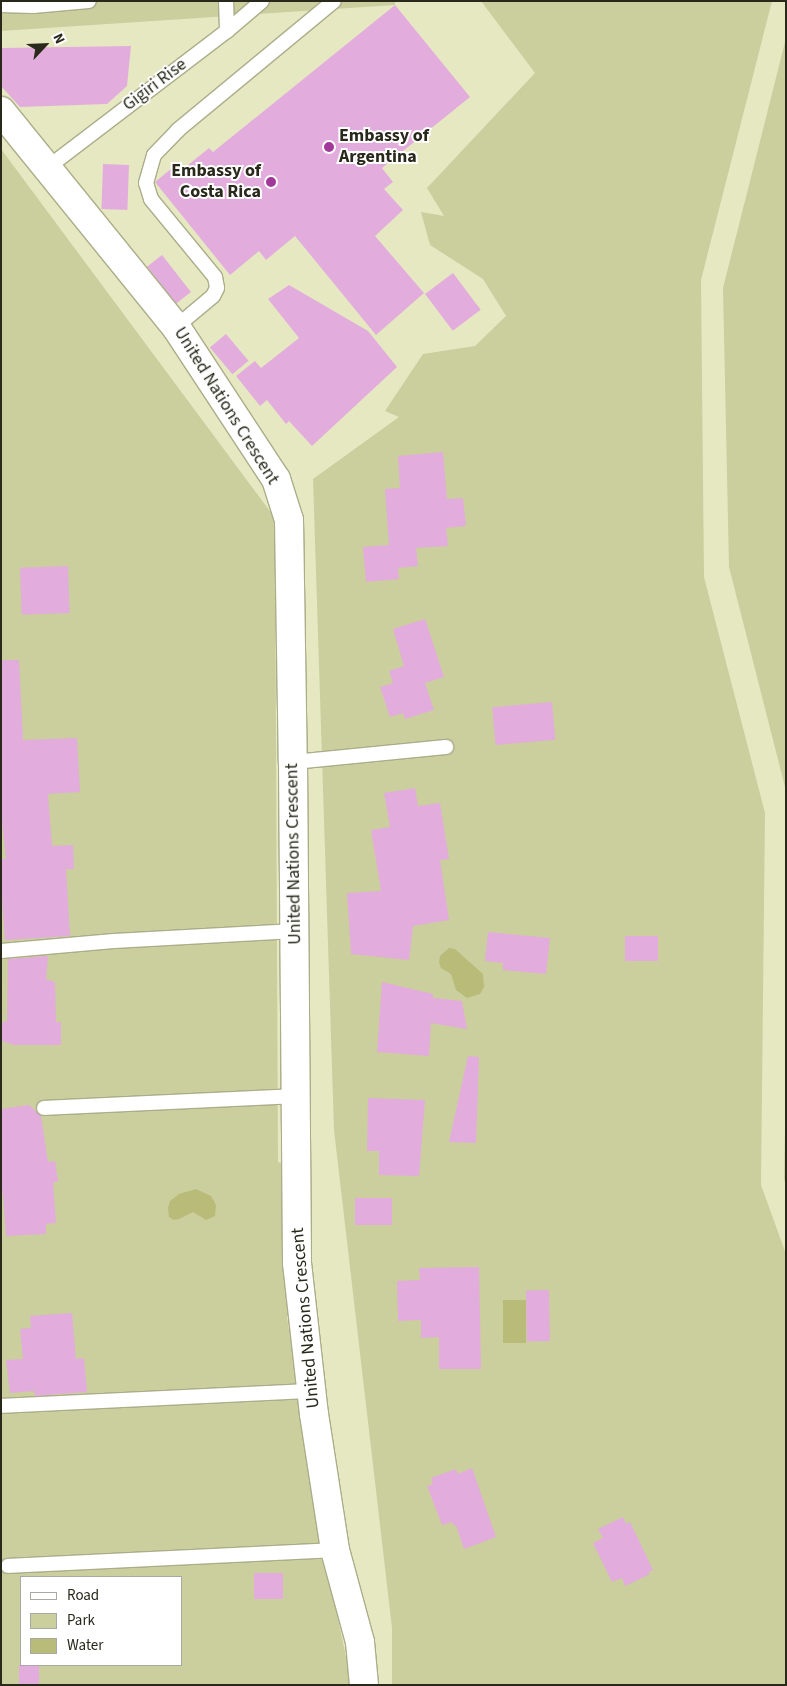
<!DOCTYPE html>
<html>
<head>
<meta charset="utf-8">
<style>
  body { margin:0 }
  #map { position:relative; width:787px; height:1686px; overflow:hidden; background:#e6e8c2; font-family:"Source Sans 3",sans-serif }
  div>[style] { position:absolute }
  [style*='--x'] { left:calc(var(--x)*1px); top:calc(var(--y)*1px); width:calc(var(--w)*1px); rotate:calc(var(--a)*1deg) }
  .green>* { inset:0; background:#cbce9d }
  .water>* { inset:0; background:#b9bc79; transform-origin:0 0 }
  .building>* { inset:0; background:#e2addc; transform-origin:0 0 }
  .roads { filter:drop-shadow(1px 0 #abad89) drop-shadow(-1px 0 #abad89) drop-shadow(0 1px #abad89) drop-shadow(0 -1px #abad89) }
  .lane>* { height:14px; margin:-7px; padding:0 7px; transform-origin:7px; border-radius:7px; background:#fff }
  .street>* { height:28px; margin:-14px; padding:0 14px; transform-origin:14px; border-radius:14px; background:#fff }
  .dots>* { width:14px; height:14px; translate:-50% -50%; box-sizing:border-box; border:2px solid #fff; border-radius:50% }
  span { translate:-50% -50%; white-space:nowrap; text-align:center; line-height:1.15; -webkit-text-stroke:4px #fff; paint-order:stroke }
  .street-label { font-size:18px; color:#28291b }
  .poi-label { font-size:18px; color:#28291b; font-weight:700 }
  .left { translate:0 -50%; text-align:left }
  .right { translate:-100% -50%; text-align:right }
  .frame { position:absolute; inset:0; border:2px solid #28291b; pointer-events:none }
  .legend { position:absolute; left:20px; top:1576px; width:162px; height:90px; box-sizing:border-box; background:#fff; border:1px solid #a9a9a4; margin:0; padding:6px 9px; list-style:none; font-size:15px; color:#28291b }
  .legend li { display:flex; align-items:center; gap:10px; height:25px }
  .legend b { width:25px; border:1px solid #a9a9a4 }
  .north { position:absolute; left:20px; top:20px; width:50px; height:50px; -webkit-text-stroke:4px #fff; paint-order:stroke; rotate:65deg; font-size:14px; font-weight:700; line-height:20px; text-align:center; color:#28291b }
  .north::after { content:''; display:block; margin:auto; width:18px; height:22px; background:#28291b; clip-path:polygon(50% 0,100% 100%,50% 72%,0 100%) }
</style>
</head>
<body>
<div id="map">
  <div class="green">
    <div style="clip-path:polygon(1px 1px,395px 1px,395px 5px,1px 31px)"></div>
    <div style="clip-path:polygon(481px 1px,772px 1px,701px 280px,704px 577px,765px 813px,761px 1185px,786px 1254px,786px 1685px,392px 1685px,392px 1628px,334px 1130px,313px 479px,399px 417px,385px 411px,423px 354px,475px 346px,506px 316px,483px 279px,430px 245px,421px 212px,444px 216px,427px 188px,535px 73px)"></div>
    <div style="clip-path:polygon(786px 38px,786px 791px,729px 567px,723px 288px)"></div>
    <div style="clip-path:polygon(evenodd,1px 149px,275px 518px,278px 1162px,287px 1165px,293px 1302px,287px 1317px,328px 1572px,352px 1685px,1px 1685px,1px 149px,21px 1577px,181px 1577px,181px 1665px,21px 1665px,21px 1577px)"></div>
    <div style="clip-path:polygon(786px 1079px,786px 1185px,784px 1179px)"></div>
  </div>
  <div class="water">
    <div style="clip-path:polygon(449px 948px,455px 949px,483px 974px,484px 987px,480px 994px,467px 998px,456px 990px,451px 974px,441px 968px,439px 962px,440px 956px)"></div>
    <div style="clip-path:polygon(196px 1189px,211px 1196px,216px 1205px,215px 1216px,206px 1220px,193px 1212px,179px 1219px,174px 1220px,169px 1217px,168px 1208px,170px 1201px,179px 1194px)"></div>
    <div style="left:503px;top:1300px;width:23px;height:43px"></div>
  </div>
  <div class="building">
    <div style="clip-path:polygon(395px 5px,470px 97px,382px 168px,393px 182px,384px 189px,403px 210px,375px 236px,424px 293px,376px 335px,295px 236px,266px 260px,259px 251px,230px 275px,155px 182px,177px 164px,182px 170px,209px 148px,213px 152px)"></div>
    <div style="clip-path:polygon(131px 46px,127px 86px,107px 104px,20px 107px,1px 86px,1px 48px)"></div>
    <div style="left:103px;top:164px;width:26px;height:45px;rotate:2deg"></div>
    <div style="left:162px;top:255px;width:47px;height:19px;rotate:52deg"></div>
    <div style="left:453px;top:273px;width:46px;height:35px;rotate:53deg"></div>
    <div style="clip-path:polygon(289px 285px,368px 331px,397px 367px,312px 446px,289px 421px,286px 424px,267px 400px,260px 406px,236px 376px,255px 361px,261px 368px,299px 338px,268px 299px)"></div>
    <div style="left:226px;top:334px;width:35px;height:21px;rotate:50deg"></div>
    <div style="clip-path:polygon(443px 452px,447px 499px,463px 498px,466px 526px,446px 528px,448px 546px,416px 548px,418px 566px,398px 568px,399px 579px,366px 582px,363px 547px,389px 545px,385px 489px,400px 488px,398px 456px)"></div>
    <div style="left:68px;top:566px;width:47px;height:48px;rotate:88deg"></div>
    <div style="clip-path:polygon(425px 619px,444px 677px,425px 683px,434px 710px,405px 719px,403px 713px,390px 717px,380px 687px,393px 683px,389px 671px,404px 666px,393px 629px)"></div>
    <div style="clip-path:polygon(1px 660px,19px 660px,23px 740px,77px 738px,80px 792px,48px 794px,52px 846px,73px 845px,74px 869px,66px 869px,70px 936px,5px 940px,1px 883px,1px 859px,6px 859px,1px 812px)"></div>
    <div style="left:552px;top:702px;width:38px;height:60px;rotate:85deg"></div>
    <div style="clip-path:polygon(415px 788px,418px 806px,440px 803px,449px 859px,440px 860px,449px 920px,413px 926px,409px 960px,351px 954px,347px 893px,381px 891px,371px 830px,390px 827px,384px 793px)"></div>
    <div style="clip-path:polygon(488px 932px,550px 938px,546px 974px,503px 970px,503px 963px,485px 961px)"></div>
    <div style="left:625px;top:936px;width:33px;height:25px"></div>
    <div style="clip-path:polygon(48px 956px,46px 979px,55px 982px,56px 1022px,61px 1022px,61px 1045px,14px 1045px,1px 1041px,1px 1023px,7px 1021px,8px 959px)"></div>
    <div style="clip-path:polygon(382px 982px,433px 994px,433px 998px,462px 1001px,467px 1029px,431px 1023px,429px 1056px,377px 1052px)"></div>
    <div style="clip-path:polygon(468px 1056px,479px 1057px,476px 1143px,449px 1142px)"></div>
    <div style="clip-path:polygon(368px 1098px,425px 1100px,419px 1176px,379px 1175px,379px 1151px,367px 1151px)"></div>
    <div style="clip-path:polygon(29px 1105px,41px 1116px,48px 1162px,55px 1161px,58px 1182px,53px 1182px,56px 1223px,46px 1224px,46px 1234px,6px 1236px,3px 1194px,1px 1193px,1px 1109px)"></div>
    <div style="left:392px;top:1198px;width:27px;height:37px;rotate:90deg"></div>
    <div style="clip-path:polygon(479px 1267px,481px 1369px,439px 1369px,439px 1337px,421px 1338px,421px 1320px,398px 1321px,397px 1281px,420px 1280px,419px 1268px)"></div>
    <div style="left:549px;top:1290px;width:51px;height:23px;rotate:89deg"></div>
    <div style="clip-path:polygon(72px 1313px,76px 1359px,84px 1358px,87px 1392px,35px 1396px,34px 1391px,10px 1393px,6px 1360px,23px 1359px,20px 1329px,31px 1328px,30px 1316px)"></div>
    <div style="clip-path:polygon(472px 1468px,496px 1537px,464px 1549px,456px 1525px,454px 1526px,452px 1522px,442px 1525px,427px 1486px,433px 1484px,431px 1478px,456px 1469px,458px 1474px)"></div>
    <div style="clip-path:polygon(623px 1517px,626px 1524px,630px 1522px,653px 1570px,648px 1572px,650px 1574px,625px 1586px,622px 1578px,612px 1582px,593px 1543px,603px 1538px,598px 1529px)"></div>
    <div style="left:283px;top:1573px;width:26px;height:29px;rotate:90deg"></div>
    <div style="left:19px;top:1665px;width:20px;height:20px"></div>
  </div>
  <div class="roads">
    <div class="lane">
      <div style="--x:226;--y:1;--w:30;--a:88"></div>
      <div style="--x:1;--y:5;--w:32;--a:2"></div>
      <div style="--x:33;--y:6;--w:56;--a:-5.1"></div>
      <div style="--x:47;--y:168;--w:226;--a:-37.3"></div>
      <div style="--x:227;--y:31;--w:46;--a:-40.6"></div>
      <div style="--x:176;--y:327;--w:48;--a:-40"></div>
      <div style="--x:213;--y:296;--w:9;--a:-63"></div>
      <div style="--x:217;--y:288;--w:11;--a:-100"></div>
      <div style="--x:215;--y:277;--w:101;--a:-129.4"></div>
      <div style="--x:151;--y:199;--w:17;--a:-107"></div>
      <div style="--x:146;--y:183;--w:29;--a:-74"></div>
      <div style="--x:154;--y:155;--w:35;--a:-46"></div>
      <div style="--x:178;--y:130;--w:202;--a:-39.6"></div>
      <div style="--x:293;--y:762;--w:154;--a:-5.6"></div>
      <div style="--x:1;--y:951;--w:113;--a:-5.1"></div>
      <div style="--x:114;--y:941;--w:181;--a:-3.2"></div>
      <div style="--x:44;--y:1108;--w:252;--a:-2.7"></div>
      <div style="--x:1;--y:1406;--w:311;--a:-2.8"></div>
      <div style="--x:8;--y:1566;--w:327;--a:-2.8"></div>
    </div>
    <div class="street">
      <div style="--x:1;--y:111;--w:278;--a:51"></div>
      <div style="--x:176;--y:327;--w:182;--a:56.7"></div>
      <div style="--x:276;--y:479;--w:43;--a:72.4"></div>
      <div style="--x:289;--y:520;--w:242;--a:89.1"></div>
      <div style="--x:293;--y:762;--w:501;--a:89.54"></div>
      <div style="--x:297;--y:1263;--w:152;--a:83.6"></div>
      <div style="--x:314;--y:1414;--w:138;--a:81.2"></div>
      <div style="--x:335;--y:1550;--w:95;--a:74.8"></div>
      <div style="--x:360;--y:1642;--w:43;--a:84.7"></div>
    </div>
  </div>
  <div class="dots">
    <div style="left:329px;top:147px;background:#a1389a"></div>
    <div style="left:271px;top:182px;background:#a1389a"></div>
  </div>
  <div class="street-label">
    <span style="left:155px;top:85px;rotate:-37deg">Gigiri Rise</span>
    <span style="left:226px;top:406px;rotate:58deg">United Nations Crescent</span>
    <span style="left:294px;top:854px;rotate:-91deg">United Nations Crescent</span>
    <span style="left:306px;top:1318px;rotate:-95deg">United Nations Crescent</span>
  </div>
  <div class="poi-label">
    <span class="left" style="left:339px;top:147px">Embassy of<br>Argentina</span>
    <span class="right" style="left:261px;top:182px">Embassy of<br>Costa Rica</span>
  </div>
  <div class="frame"></div>
  <ul class="legend">
  <li><b style="height:6px;background:#fff"></b>Road</li>
  <li><b style="height:14px;background:#cbce9d"></b>Park</li>
  <li><b style="height:14px;background:#b9bc79"></b>Water</li>
  </ul>
  <div class="north">N</div>
</div>
</body>
</html>
